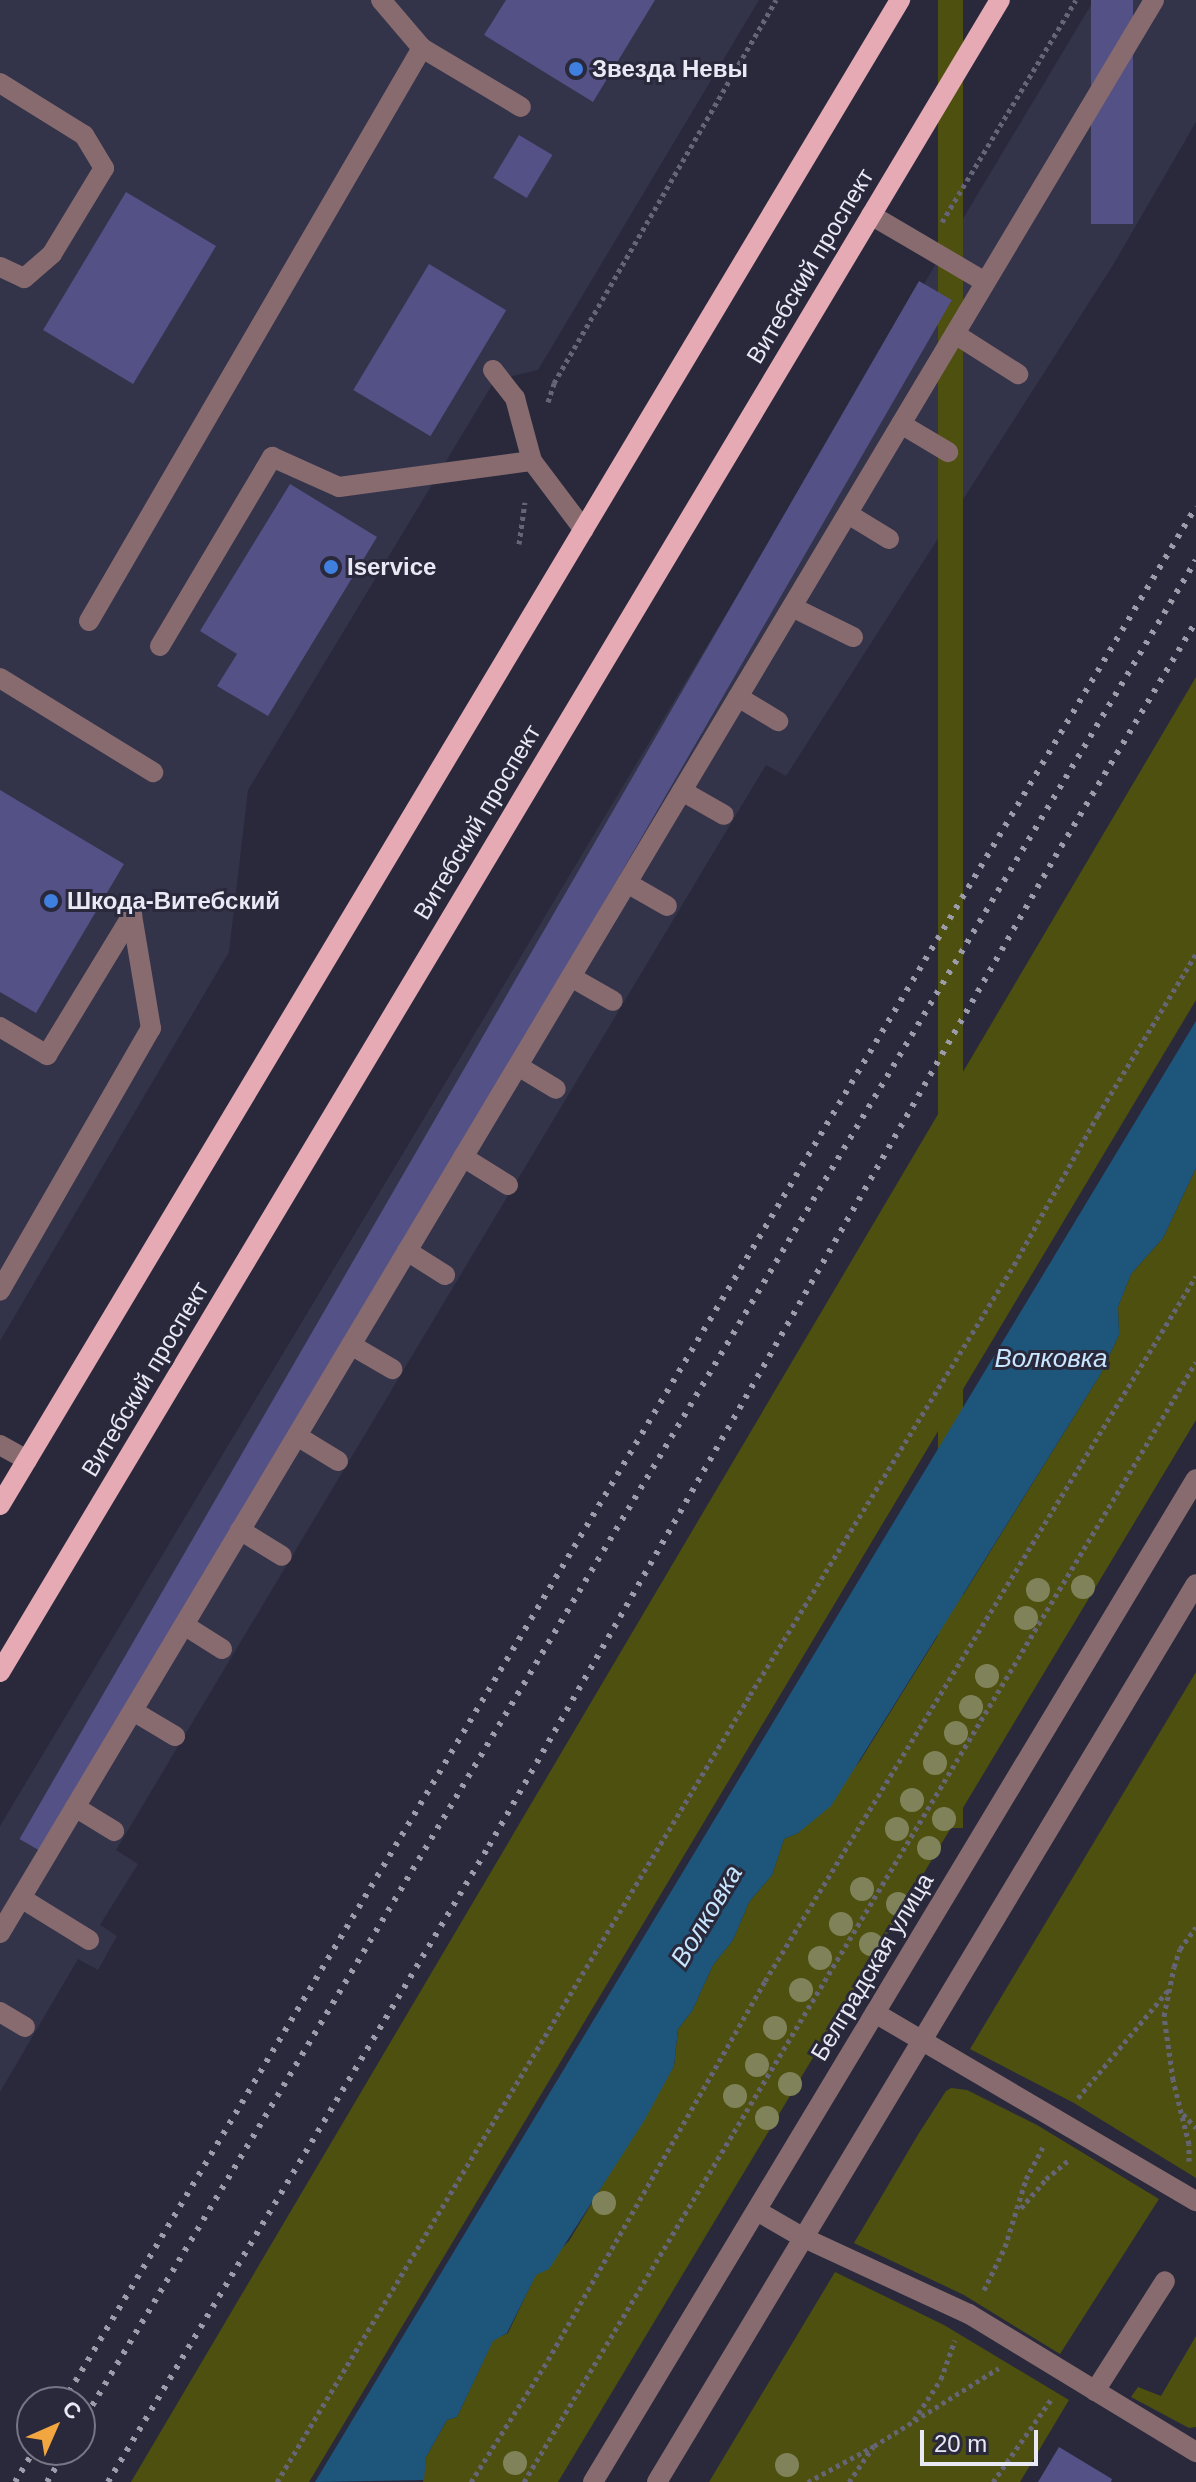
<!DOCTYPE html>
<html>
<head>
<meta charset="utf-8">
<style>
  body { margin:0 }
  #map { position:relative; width:1196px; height:2482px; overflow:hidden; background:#29293b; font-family:Helvetica,sans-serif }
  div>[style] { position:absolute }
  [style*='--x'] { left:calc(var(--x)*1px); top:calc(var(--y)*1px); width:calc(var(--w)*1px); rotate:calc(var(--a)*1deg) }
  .built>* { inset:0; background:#33334a }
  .green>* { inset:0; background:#4e500f; transform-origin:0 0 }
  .water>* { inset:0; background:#1d557b }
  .building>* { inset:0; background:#535186; transform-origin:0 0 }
  .path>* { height:5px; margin-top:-2.5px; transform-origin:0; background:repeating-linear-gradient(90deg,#656576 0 4px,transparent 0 8px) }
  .minor>* { height:20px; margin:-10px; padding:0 10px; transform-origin:10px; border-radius:10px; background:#886b6f }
  .major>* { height:20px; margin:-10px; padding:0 10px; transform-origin:10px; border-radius:10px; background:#e6aab4 }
  .rail>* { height:6px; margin-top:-3px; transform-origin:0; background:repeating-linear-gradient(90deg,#9c9cab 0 4px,transparent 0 12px) }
  .trees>* { width:24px; height:24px; margin:-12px; border-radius:50%; background:#808359 }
  .dots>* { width:22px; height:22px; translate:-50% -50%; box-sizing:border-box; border:4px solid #29293b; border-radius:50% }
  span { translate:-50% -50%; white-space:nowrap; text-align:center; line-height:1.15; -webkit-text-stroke:6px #29293b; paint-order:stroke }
  .poi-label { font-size:24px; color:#e9e9f6; font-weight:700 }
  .left { translate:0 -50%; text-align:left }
  .street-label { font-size:24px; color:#e9e9f6 }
  .water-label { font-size:26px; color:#c8e6ff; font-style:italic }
  .north { position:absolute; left:16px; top:2386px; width:80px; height:80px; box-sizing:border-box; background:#29293b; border:2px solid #767686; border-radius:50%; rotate:45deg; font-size:22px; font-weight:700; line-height:32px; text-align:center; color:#e9e9f6 }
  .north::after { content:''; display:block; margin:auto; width:28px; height:36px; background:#f1a640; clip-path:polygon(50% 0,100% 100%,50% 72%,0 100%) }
  .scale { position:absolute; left:920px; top:2430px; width:118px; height:36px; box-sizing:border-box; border:4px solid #e9e9f6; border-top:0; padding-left:10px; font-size:24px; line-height:28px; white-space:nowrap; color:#e9e9f6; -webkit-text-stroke:6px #29293b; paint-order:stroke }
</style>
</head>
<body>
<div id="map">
  <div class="built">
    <div style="clip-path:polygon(0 0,759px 0,538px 370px,495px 380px,248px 790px,229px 952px,0 1341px)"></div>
    <div style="clip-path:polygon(1094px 0,1196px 0,1196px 122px,1113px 265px,786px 776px,766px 765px,116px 1850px,138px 1864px,100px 1925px,117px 1936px,98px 1970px,78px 1959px,0 2092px,0 1826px)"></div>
  </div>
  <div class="green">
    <div style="left:938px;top:0;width:25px;height:1828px"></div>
    <div style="clip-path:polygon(1196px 677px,1196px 1000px,309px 2482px,131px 2482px)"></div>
    <div style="clip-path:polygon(1196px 1168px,1196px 1420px,558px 2482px,423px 2482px,426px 2457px,447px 2420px,457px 2417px,493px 2340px,508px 2333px,536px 2274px,569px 2241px,674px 2066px,678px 2029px,692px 2011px,713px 1965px,733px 1940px,749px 1902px,772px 1875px,784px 1839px,798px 1833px,860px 1761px,1100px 1375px,1119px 1335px,1118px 1307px,1131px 1274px,1163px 1238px)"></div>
    <div style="clip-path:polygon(1196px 1672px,1196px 2178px,1074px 2103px,970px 2049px)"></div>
    <div style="clip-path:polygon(951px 2088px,967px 2090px,1037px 2125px,1159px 2199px,1060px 2354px,964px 2295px,854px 2243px,919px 2133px,946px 2091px)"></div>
    <div style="clip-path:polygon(835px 2272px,944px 2325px,1069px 2400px,1020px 2482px,709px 2482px)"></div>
    <div style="clip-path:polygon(1196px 2336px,1196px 2427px,1189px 2428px,1131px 2397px,1138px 2387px,1161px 2396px)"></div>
  </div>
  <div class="water">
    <div style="clip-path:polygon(1196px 1021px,1196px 1168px,1163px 1238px,1131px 1274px,1118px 1307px,1119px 1335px,1100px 1375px,831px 1806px,798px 1833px,784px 1839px,772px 1875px,749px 1902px,733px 1940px,713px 1965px,692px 2011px,678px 2029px,674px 2066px,644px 2121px,549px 2269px,536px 2275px,507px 2333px,493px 2341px,457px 2417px,447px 2420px,426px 2457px,424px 2480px,315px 2482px)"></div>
  </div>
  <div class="building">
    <div style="clip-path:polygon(506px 0,655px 0,593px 102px,484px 35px)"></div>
    <div style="left:1091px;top:0;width:42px;height:224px"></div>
    <div style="left:519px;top:135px;width:39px;height:50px;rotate:31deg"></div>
    <div style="left:126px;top:192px;width:105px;height:161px;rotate:31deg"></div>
    <div style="left:429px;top:264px;width:90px;height:147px;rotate:31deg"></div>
    <div style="left:919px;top:281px;width:38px;height:1799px;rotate:30deg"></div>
    <div style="clip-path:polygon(290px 484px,377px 537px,268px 716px,217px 686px,237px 654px,200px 631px)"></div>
    <div style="clip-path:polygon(0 790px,124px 864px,36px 1013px,0 992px)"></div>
    <div style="clip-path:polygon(1059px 2447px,1112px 2479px,1111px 2482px,1038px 2482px)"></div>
  </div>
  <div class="path">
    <div style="--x:942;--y:222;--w:259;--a:-58.9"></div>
    <div style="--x:548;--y:402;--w:20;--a:-72"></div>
    <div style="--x:554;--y:383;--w:443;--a:-59.9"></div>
    <div style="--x:519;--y:544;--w:42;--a:-81.9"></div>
    <div style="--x:1078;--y:2098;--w:142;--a:-50.1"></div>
    <div style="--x:1183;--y:2114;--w:19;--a:47"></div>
    <div style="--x:1189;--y:2161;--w:17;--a:-90"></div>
    <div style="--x:1189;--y:2144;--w:66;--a:-104"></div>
    <div style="--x:1173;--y:2080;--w:65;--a:-98"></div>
    <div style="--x:1164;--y:2016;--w:50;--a:-78.5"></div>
    <div style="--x:1174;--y:1967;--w:19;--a:-72"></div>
    <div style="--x:1180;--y:1949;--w:27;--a:-54"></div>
    <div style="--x:1021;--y:2208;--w:38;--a:-49"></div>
    <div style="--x:1046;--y:2179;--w:31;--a:-40"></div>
    <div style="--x:984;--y:2290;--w:48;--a:-64"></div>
    <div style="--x:1005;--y:2247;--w:71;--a:-72.8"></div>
    <div style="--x:1026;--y:2179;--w:38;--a:-62"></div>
    <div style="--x:914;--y:2420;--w:49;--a:-56.6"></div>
    <div style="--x:941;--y:2379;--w:41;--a:-70.3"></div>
    <div style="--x:277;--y:2482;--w:918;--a:-58.99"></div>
    <div style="--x:750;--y:1695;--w:505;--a:-58.45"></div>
    <div style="--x:1014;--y:1265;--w:172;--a:-60.8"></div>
    <div style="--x:1098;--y:1115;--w:188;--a:-58.7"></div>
    <div style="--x:471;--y:2482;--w:144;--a:-57.7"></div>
    <div style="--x:548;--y:2360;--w:437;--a:-60.2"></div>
    <div style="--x:765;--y:1981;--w:826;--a:-58.56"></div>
    <div style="--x:524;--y:2482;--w:1306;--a:-59.04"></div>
    <div style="--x:808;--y:2482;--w:75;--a:-28.6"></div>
    <div style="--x:874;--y:2446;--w:147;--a:-32"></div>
    <div style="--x:849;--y:2482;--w:42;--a:-55.6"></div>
    <div style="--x:993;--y:2482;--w:103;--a:-54.9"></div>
  </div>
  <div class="minor">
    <div style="--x:381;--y:0;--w:63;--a:49.5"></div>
    <div style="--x:422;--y:48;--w:115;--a:30.8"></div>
    <div style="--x:0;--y:83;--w:99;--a:31.8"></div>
    <div style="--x:84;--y:135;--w:39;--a:59"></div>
    <div style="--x:104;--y:168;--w:100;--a:121.2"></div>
    <div style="--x:52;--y:254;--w:37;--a:139"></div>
    <div style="--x:24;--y:278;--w:26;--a:-155"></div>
    <div style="--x:871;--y:215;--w:132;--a:30.4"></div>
    <div style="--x:955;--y:334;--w:75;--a:32.4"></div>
    <div style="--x:493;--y:370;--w:36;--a:52"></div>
    <div style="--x:515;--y:398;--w:65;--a:74.9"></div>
    <div style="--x:532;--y:461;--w:86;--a:53"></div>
    <div style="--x:901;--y:424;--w:55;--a:30.8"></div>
    <div style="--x:848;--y:514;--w:48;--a:31.4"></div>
    <div style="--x:792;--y:607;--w:68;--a:26.2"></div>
    <div style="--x:89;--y:621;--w:663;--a:-59.84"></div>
    <div style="--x:160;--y:646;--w:220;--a:-59.3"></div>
    <div style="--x:272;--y:457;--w:73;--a:24.1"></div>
    <div style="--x:339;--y:487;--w:195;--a:-7.7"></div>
    <div style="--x:0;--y:678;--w:180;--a:31.6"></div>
    <div style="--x:738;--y:697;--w:47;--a:31"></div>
    <div style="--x:682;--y:791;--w:48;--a:29.7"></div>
    <div style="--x:627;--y:883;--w:46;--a:29.9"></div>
    <div style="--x:571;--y:977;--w:48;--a:29.7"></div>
    <div style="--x:0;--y:1027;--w:55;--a:30.8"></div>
    <div style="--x:47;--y:1055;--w:164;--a:-58.7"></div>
    <div style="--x:132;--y:915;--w:115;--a:80.5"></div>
    <div style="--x:151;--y:1028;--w:303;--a:119.9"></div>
    <div style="--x:518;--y:1066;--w:44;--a:31.2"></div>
    <div style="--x:463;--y:1157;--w:53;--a:31.9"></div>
    <div style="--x:407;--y:1251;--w:45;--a:32.3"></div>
    <div style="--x:351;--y:1345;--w:48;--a:30.3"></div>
    <div style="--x:297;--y:1436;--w:48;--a:31.4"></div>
    <div style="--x:0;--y:1445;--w:31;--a:29"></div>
    <div style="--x:240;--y:1530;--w:49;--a:31.8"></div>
    <div style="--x:184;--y:1625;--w:45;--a:32.3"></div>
    <div style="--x:133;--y:1711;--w:49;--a:30.8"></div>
    <div style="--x:75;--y:1807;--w:46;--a:31.6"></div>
    <div style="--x:21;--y:1898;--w:80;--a:31.7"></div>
    <div style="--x:0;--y:1933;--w:2251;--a:-59.16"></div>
    <div style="--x:0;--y:2012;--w:29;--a:31"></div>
    <div style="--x:875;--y:2013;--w:372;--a:30.4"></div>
    <div style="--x:757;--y:2211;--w:52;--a:30"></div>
    <div style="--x:802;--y:2237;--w:184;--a:24.8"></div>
    <div style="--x:969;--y:2314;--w:266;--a:31.3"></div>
    <div style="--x:1095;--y:2391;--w:130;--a:-57.5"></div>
    <div style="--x:593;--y:2482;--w:1170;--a:-58.99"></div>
    <div style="--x:657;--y:2482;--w:1047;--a:-59.03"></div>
  </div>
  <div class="major">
    <div style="--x:0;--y:1505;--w:1754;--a:-59.12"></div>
    <div style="--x:0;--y:1672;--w:1948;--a:-59.12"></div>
  </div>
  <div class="rail">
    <div style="--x:63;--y:2402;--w:2208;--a:-59.13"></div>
    <div style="--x:80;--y:2426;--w:2174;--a:-59.12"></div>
    <div style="--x:15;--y:2482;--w:37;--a:-59"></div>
    <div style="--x:47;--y:2482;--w:37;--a:-59"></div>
    <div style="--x:108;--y:2482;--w:741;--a:-59.08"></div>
    <div style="--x:489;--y:1846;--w:1140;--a:-60.22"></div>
    <div style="--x:1055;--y:857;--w:275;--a:-59.1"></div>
  </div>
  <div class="trees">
    <div style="left:1083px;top:1587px"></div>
    <div style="left:1038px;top:1590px"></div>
    <div style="left:1026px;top:1618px"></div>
    <div style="left:987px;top:1676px"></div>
    <div style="left:971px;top:1707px"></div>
    <div style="left:956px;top:1733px"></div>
    <div style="left:935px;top:1763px"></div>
    <div style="left:912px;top:1800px"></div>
    <div style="left:944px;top:1819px"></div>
    <div style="left:897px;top:1829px"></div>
    <div style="left:929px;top:1848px"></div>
    <div style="left:862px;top:1889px"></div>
    <div style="left:898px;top:1904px"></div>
    <div style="left:841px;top:1924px"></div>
    <div style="left:871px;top:1944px"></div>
    <div style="left:820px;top:1958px"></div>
    <div style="left:801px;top:1990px"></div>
    <div style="left:775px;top:2028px"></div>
    <div style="left:757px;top:2065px"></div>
    <div style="left:790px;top:2084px"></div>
    <div style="left:735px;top:2096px"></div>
    <div style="left:767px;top:2118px"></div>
    <div style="left:604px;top:2203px"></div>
    <div style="left:515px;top:2463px"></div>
    <div style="left:787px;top:2465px"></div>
  </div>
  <div class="dots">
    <div style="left:576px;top:69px;background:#3f7fe0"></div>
    <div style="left:331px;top:567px;background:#3f7fe0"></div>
    <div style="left:51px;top:901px;background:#3f7fe0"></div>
  </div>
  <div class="poi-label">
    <span class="left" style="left:592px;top:69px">Звезда Невы</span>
    <span class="left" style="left:347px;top:567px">Iservice</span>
    <span class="left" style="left:67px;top:901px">Шкода-Витебский</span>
  </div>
  <div class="street-label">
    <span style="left:810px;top:266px;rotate:-59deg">Витебский проспект</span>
    <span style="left:477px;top:822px;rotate:-59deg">Витебский проспект</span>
    <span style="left:145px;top:1379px;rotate:-59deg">Витебский проспект</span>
    <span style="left:872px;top:1967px;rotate:-59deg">Белградская улица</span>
  </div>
  <div class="water-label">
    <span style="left:1051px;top:1359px">Волковка</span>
    <span style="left:707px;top:1916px;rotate:-59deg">Волковка</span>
  </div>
  <div class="north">С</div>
  <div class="scale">20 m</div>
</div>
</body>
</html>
